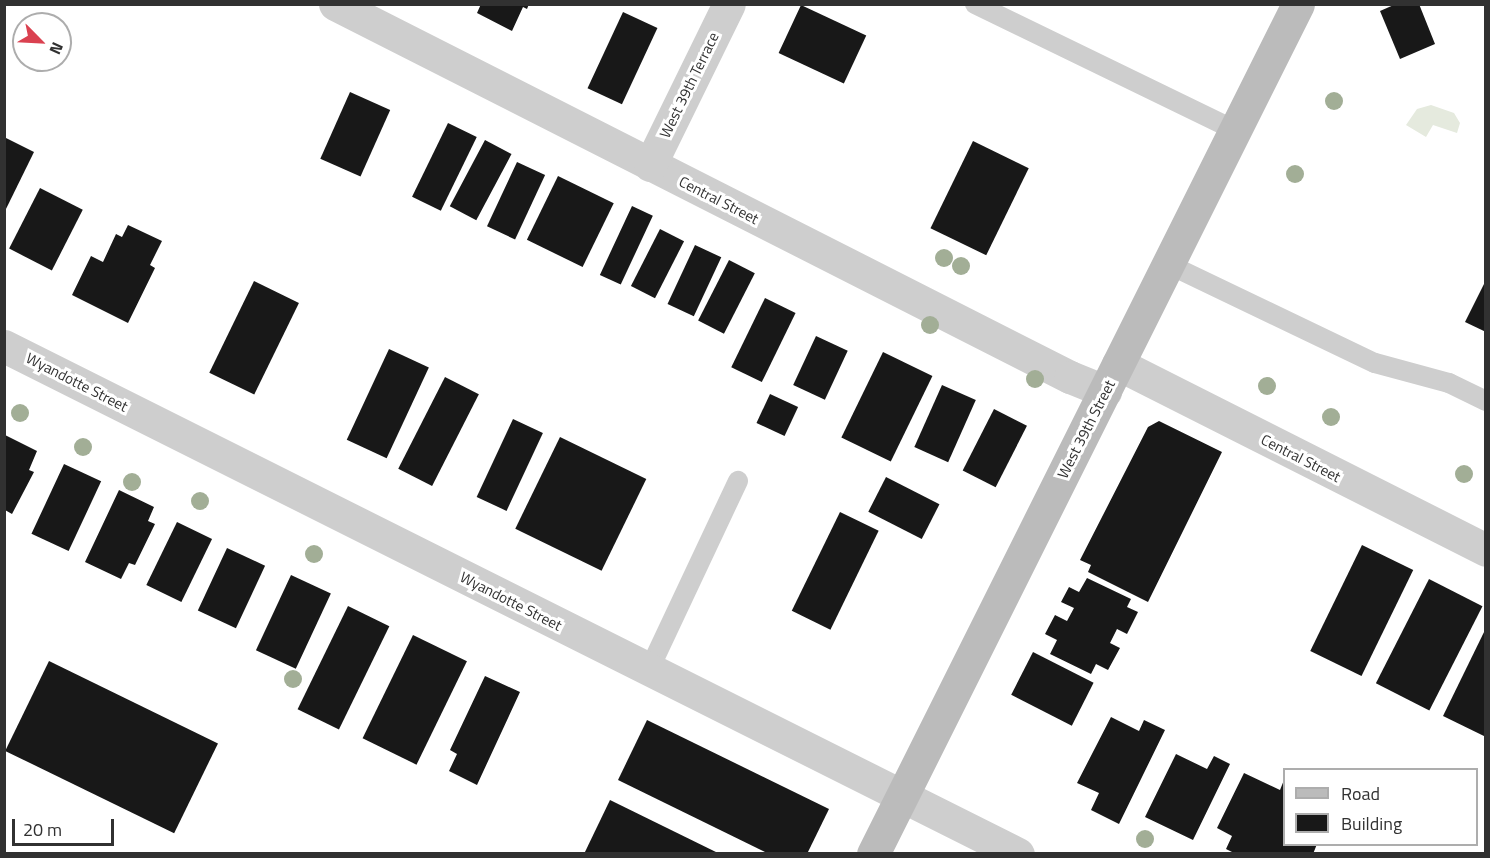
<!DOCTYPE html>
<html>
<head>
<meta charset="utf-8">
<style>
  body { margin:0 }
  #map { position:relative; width:1490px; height:858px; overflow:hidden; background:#fff; font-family:"Titillium Web",sans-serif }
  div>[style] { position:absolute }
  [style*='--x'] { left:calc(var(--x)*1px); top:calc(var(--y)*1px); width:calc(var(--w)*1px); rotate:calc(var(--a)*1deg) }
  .green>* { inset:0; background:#e5eade }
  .building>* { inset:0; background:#181818; transform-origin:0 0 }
  .service>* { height:20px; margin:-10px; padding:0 10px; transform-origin:10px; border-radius:10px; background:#cecece }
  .minor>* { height:33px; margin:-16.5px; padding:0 16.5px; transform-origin:16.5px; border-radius:16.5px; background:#cecece }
  .secondary>* { height:33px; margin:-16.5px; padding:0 16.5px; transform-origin:16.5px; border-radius:16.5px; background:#bbb }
  .trees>* { width:18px; height:18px; margin:-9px; border-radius:50%; background:#a2ae96 }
  span { translate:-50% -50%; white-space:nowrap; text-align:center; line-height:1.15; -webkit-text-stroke:6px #fff; paint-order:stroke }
  .street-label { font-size:15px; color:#313131 }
  .frame { position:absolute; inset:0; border:6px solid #313131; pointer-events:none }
  .legend { position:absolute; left:1283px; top:768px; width:195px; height:78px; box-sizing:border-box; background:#fff; border:2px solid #adadad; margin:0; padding:8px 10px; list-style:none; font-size:18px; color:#313131 }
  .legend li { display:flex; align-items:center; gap:12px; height:30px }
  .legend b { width:30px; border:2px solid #adadad }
  .north { position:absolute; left:12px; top:12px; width:60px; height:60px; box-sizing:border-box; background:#fff; border:2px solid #adadad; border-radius:50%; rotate:114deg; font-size:16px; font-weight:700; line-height:24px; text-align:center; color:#313131 }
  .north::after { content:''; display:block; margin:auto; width:21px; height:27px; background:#da4150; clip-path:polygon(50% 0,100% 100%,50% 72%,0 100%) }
  .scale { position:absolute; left:12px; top:819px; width:102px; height:27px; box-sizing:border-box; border:3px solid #313131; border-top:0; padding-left:8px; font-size:18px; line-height:21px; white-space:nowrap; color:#313131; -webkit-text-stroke:4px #fff; paint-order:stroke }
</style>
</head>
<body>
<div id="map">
  <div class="green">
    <div style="clip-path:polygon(1431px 105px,1454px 113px,1460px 123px,1457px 133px,1433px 125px,1426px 137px,1406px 125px,1417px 109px)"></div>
  </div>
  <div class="building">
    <div style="clip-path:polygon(481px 4px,529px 4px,527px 9px,523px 7px,512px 31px,477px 13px)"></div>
    <div style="clip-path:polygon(1396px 4px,1419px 4px,1435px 44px,1400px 59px,1380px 11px)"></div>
    <div style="left:801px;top:5px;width:72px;height:53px;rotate:25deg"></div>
    <div style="left:623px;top:12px;width:38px;height:84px;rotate:25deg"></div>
    <div style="left:350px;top:92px;width:44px;height:73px;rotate:24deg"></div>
    <div style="left:448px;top:123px;width:32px;height:82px;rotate:26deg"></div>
    <div style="clip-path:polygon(6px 138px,34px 152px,4px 213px,4px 141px)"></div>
    <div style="left:485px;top:140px;width:30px;height:75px;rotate:28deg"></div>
    <div style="left:973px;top:141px;width:62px;height:97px;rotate:26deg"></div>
    <div style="left:517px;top:162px;width:31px;height:71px;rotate:25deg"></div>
    <div style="left:558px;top:176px;width:62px;height:71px;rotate:26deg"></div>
    <div style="left:40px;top:188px;width:48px;height:68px;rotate:27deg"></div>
    <div style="left:632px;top:206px;width:23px;height:76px;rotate:25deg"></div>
    <div style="clip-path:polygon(128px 225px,162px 241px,150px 265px,155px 268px,128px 323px,72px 295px,91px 256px,103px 262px,116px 234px,122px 237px)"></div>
    <div style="left:660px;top:229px;width:27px;height:64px;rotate:27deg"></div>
    <div style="left:695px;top:245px;width:29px;height:65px;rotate:25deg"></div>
    <div style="left:729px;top:260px;width:29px;height:68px;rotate:27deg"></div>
    <div style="clip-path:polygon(1486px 280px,1486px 332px,1465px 322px)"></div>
    <div style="left:254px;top:281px;width:50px;height:102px;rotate:26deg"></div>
    <div style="left:765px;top:298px;width:34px;height:77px;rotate:26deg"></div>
    <div style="left:816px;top:336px;width:35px;height:54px;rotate:25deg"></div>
    <div style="left:389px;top:349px;width:44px;height:100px;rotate:25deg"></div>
    <div style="left:883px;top:352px;width:55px;height:95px;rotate:26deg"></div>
    <div style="left:445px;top:377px;width:38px;height:103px;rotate:27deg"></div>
    <div style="left:942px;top:385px;width:37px;height:68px;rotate:24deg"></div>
    <div style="left:770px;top:394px;width:31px;height:32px;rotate:25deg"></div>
    <div style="left:994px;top:409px;width:37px;height:69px;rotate:27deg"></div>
    <div style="left:513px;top:419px;width:33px;height:86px;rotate:25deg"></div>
    <div style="clip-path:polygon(1159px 421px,1222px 452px,1148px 602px,1088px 572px,1091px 565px,1080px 560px,1148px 427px)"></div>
    <div style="clip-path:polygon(5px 435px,37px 451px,29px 470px,34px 472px,12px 514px,5px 510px)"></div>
    <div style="left:560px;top:437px;width:96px;height:102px;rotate:26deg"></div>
    <div style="left:64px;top:464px;width:41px;height:77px;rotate:25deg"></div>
    <div style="left:886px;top:477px;width:60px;height:39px;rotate:27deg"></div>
    <div style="clip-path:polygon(119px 490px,154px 507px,148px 521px,155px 524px,135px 565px,129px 563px,121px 579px,85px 562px)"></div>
    <div style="left:840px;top:512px;width:43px;height:110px;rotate:26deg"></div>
    <div style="left:177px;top:522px;width:39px;height:70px;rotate:26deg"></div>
    <div style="left:1362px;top:545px;width:57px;height:118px;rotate:26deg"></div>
    <div style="left:227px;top:548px;width:42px;height:69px;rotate:25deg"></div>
    <div style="left:291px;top:575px;width:44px;height:83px;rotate:25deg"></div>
    <div style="clip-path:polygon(1087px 578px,1131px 599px,1127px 607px,1138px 612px,1127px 634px,1117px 629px,1110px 643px,1120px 648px,1108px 670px,1096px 664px,1091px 674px,1050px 654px,1057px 640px,1045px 634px,1055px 615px,1067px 621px,1074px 608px,1061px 602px,1069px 587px,1079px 592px)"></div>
    <div style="left:1429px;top:579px;width:60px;height:117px;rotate:27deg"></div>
    <div style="left:348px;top:606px;width:46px;height:115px;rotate:26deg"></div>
    <div style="clip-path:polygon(1486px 628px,1486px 737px,1443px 716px)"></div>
    <div style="left:413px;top:635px;width:60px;height:115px;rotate:26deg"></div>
    <div style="left:1033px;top:652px;width:68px;height:48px;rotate:27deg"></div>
    <div style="left:49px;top:661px;width:188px;height:100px;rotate:26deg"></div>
    <div style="clip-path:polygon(485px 676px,520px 692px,477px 785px,449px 771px,457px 754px,450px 750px)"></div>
    <div style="clip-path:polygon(1111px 717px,1139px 731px,1144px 720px,1165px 730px,1119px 824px,1091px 810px,1099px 793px,1077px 783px)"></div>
    <div style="clip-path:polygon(647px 720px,829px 809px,807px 854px,769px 854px,618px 780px)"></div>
    <div style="clip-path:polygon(1176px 754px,1207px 769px,1214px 756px,1230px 764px,1193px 840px,1145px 817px)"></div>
    <div style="clip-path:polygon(1244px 773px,1280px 790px,1284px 780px,1284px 844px,1317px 844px,1313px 854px,1236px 854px,1226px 849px,1232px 836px,1217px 828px)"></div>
    <div style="clip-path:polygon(610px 800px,720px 854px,584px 854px)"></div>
  </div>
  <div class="service">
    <div style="--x:975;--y:4;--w:289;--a:25.9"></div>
    <div style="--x:1168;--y:264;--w:229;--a:25.6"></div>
    <div style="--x:1375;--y:363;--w:77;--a:15.1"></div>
    <div style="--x:1449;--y:383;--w:41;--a:25.9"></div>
    <div style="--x:649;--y:670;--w:209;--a:-64.8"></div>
  </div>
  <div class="minor">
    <div style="--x:335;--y:4;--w:824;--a:26.91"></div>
    <div style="--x:1070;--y:377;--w:38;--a:22"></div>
    <div style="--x:650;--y:165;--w:179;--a:-63.9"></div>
    <div style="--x:4;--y:346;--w:1134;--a:26.61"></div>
    <div style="--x:1118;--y:364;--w:412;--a:26.8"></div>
  </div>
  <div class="secondary">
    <div style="--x:873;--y:854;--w:950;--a:-63.43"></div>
  </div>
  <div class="trees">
    <div style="left:1334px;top:101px"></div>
    <div style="left:1295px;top:174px"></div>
    <div style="left:944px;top:258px"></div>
    <div style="left:961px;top:266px"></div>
    <div style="left:930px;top:325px"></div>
    <div style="left:1035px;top:379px"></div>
    <div style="left:1267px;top:386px"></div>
    <div style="left:20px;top:413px"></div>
    <div style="left:1331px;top:417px"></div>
    <div style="left:83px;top:447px"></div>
    <div style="left:1464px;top:474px"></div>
    <div style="left:132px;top:482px"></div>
    <div style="left:200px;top:501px"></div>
    <div style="left:314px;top:554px"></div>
    <div style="left:293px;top:679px"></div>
    <div style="left:1145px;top:839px"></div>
  </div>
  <div class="street-label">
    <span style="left:689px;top:85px;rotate:-64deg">West 39th Terrace</span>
    <span style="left:719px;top:200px;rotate:27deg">Central Street</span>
    <span style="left:77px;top:382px;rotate:27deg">Wyandotte Street</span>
    <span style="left:1086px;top:429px;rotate:-63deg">West 39th Street</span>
    <span style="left:1301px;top:458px;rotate:27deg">Central Street</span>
    <span style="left:511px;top:601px;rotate:27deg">Wyandotte Street</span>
  </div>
  <div class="frame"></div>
  <ul class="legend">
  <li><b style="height:8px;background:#bbb"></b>Road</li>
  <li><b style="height:16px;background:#181818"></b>Building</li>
  </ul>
  <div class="north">N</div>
  <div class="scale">20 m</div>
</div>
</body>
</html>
